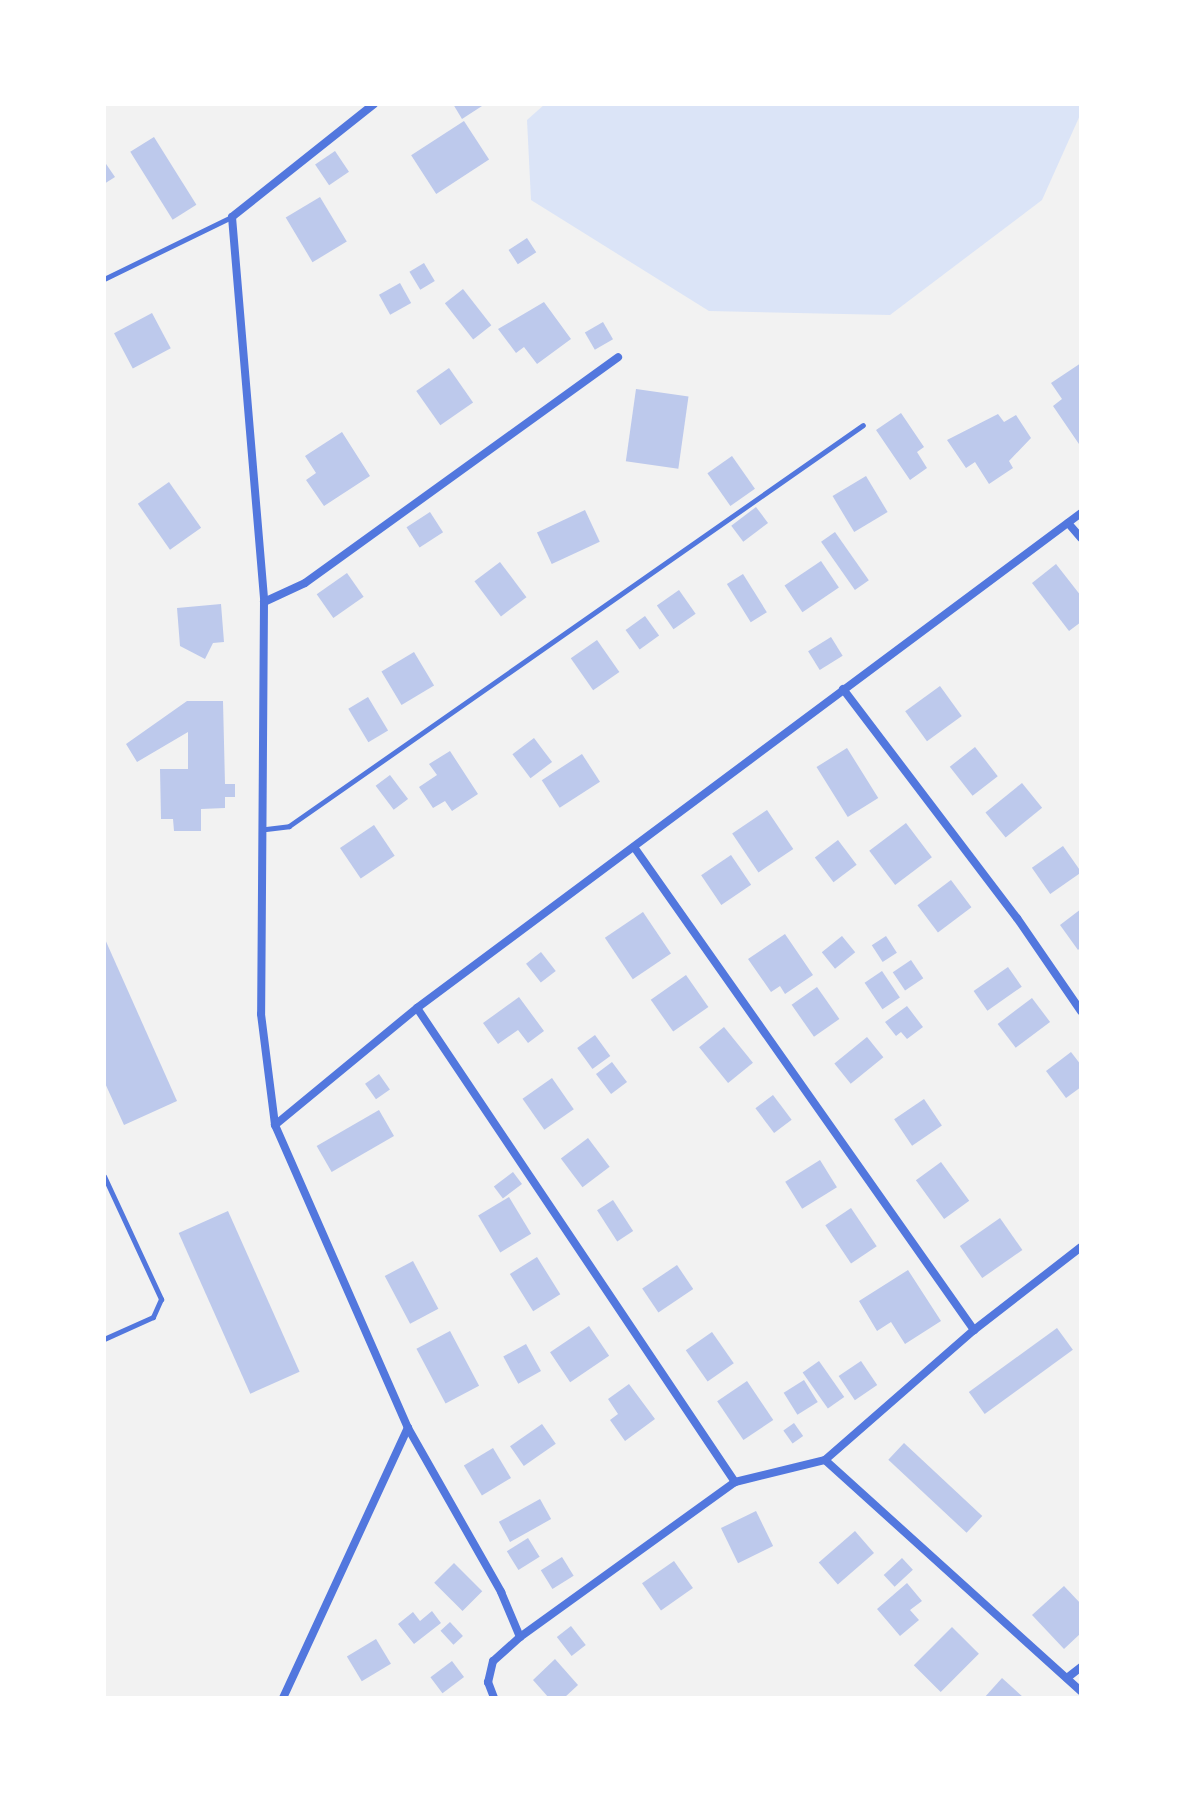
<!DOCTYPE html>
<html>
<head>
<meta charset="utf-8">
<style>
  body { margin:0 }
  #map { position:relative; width:1185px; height:1802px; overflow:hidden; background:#f2f2f2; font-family:"Roboto Condensed",sans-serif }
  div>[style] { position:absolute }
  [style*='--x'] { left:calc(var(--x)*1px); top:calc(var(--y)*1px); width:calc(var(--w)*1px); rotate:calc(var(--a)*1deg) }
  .green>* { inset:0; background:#dbe4f7 }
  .building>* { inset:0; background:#bdc9ec; transform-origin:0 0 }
  .service>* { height:5px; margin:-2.5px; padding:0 2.5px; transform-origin:2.5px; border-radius:2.5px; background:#5277de }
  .minor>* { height:8px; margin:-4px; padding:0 4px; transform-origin:4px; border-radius:4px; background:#5277de }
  span { translate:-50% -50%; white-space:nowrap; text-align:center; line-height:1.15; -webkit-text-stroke:6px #fff; paint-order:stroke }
  .frame { position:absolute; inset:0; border:106px solid #fff; pointer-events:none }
</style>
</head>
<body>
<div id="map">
  <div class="green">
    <div style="clip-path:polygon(545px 104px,1081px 104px,1081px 113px,1042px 200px,890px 315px,709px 311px,531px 200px,527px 120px)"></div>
  </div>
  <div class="building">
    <div style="clip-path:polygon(453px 104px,481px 104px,482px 106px,462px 119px)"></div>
    <div style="left:464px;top:121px;width:46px;height:63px;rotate:57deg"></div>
    <div style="left:154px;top:137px;width:80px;height:28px;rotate:58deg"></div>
    <div style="left:335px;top:151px;width:25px;height:24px;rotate:56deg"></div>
    <div style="clip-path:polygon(104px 161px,115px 177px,104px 184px)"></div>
    <div style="left:320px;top:197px;width:52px;height:40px;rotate:59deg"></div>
    <div style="left:527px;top:238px;width:17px;height:22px;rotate:57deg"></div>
    <div style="left:424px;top:263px;width:21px;height:17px;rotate:59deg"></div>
    <div style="left:400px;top:283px;width:23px;height:24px;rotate:61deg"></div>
    <div style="left:463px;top:289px;width:46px;height:23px;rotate:52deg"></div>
    <div style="clip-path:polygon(544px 302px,571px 339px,537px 364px,524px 347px,516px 353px,498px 329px)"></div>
    <div style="left:152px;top:313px;width:40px;height:43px;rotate:62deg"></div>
    <div style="left:603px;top:322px;width:20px;height:21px;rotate:60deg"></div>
    <div style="clip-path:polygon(1081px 363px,1081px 447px,1053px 406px,1062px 399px,1051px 383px)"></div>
    <div style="left:449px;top:368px;width:42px;height:40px;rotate:55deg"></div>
    <div style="left:636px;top:389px;width:53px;height:73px;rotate:8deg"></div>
    <div style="clip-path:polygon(901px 413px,924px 447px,917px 452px,927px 468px,910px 480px,876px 430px)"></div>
    <div style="clip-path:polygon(998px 414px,1004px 422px,1016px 415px,1031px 438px,1009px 461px,1013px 468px,989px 484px,975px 462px,966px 468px,947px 440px)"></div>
    <div style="clip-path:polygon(342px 432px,370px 476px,324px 506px,306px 480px,316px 473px,305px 456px)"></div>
    <div style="left:732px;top:456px;width:40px;height:30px;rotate:55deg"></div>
    <div style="left:866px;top:476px;width:42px;height:39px;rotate:59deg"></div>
    <div style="left:169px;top:482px;width:56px;height:38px;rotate:55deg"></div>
    <div style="left:756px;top:507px;width:20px;height:31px;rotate:53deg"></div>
    <div style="left:585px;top:510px;width:35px;height:53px;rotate:65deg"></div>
    <div style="left:430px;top:512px;width:24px;height:28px;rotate:57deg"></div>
    <div style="left:835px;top:532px;width:59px;height:17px;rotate:55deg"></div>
    <div style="left:821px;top:561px;width:32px;height:44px;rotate:56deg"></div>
    <div style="left:500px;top:562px;width:44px;height:32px;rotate:53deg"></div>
    <div style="clip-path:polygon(1056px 564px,1081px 596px,1081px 622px,1069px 631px,1032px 583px)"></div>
    <div style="left:347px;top:573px;width:29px;height:37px;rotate:55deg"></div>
    <div style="left:743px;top:574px;width:45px;height:19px;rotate:58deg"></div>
    <div style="left:679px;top:590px;width:29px;height:27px;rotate:55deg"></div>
    <div style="clip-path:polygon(221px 604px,224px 642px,213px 643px,205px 659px,180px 646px,177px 608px)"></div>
    <div style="left:645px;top:616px;width:24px;height:24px;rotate:54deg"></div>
    <div style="left:831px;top:637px;width:22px;height:27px;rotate:58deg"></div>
    <div style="left:597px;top:640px;width:39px;height:32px;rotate:55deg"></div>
    <div style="left:414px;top:652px;width:39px;height:38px;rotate:59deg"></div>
    <div style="left:940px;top:686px;width:37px;height:43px;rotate:54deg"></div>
    <div style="left:368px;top:697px;width:39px;height:23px;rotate:59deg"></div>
    <div style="clip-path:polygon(187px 701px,223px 701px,225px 784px,235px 784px,235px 797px,225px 797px,225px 808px,201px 809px,201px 831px,174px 831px,173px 819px,161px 819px,160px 769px,188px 769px,188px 732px,137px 762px,126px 744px)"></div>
    <div style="left:534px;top:738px;width:30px;height:27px;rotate:53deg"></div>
    <div style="left:975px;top:747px;width:37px;height:32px;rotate:52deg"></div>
    <div style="left:847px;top:748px;width:59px;height:36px;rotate:58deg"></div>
    <div style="clip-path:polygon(450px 751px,478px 794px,452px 811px,445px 801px,433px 808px,419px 787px,437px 775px,429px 764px)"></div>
    <div style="left:582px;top:754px;width:33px;height:48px;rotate:57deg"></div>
    <div style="left:390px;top:775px;width:30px;height:18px;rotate:53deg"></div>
    <div style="left:1022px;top:783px;width:32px;height:47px;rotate:51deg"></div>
    <div style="left:767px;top:810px;width:47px;height:42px;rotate:56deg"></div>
    <div style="left:906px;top:823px;width:43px;height:46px;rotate:53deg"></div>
    <div style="left:374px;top:825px;width:37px;height:41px;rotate:56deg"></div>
    <div style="left:838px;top:840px;width:31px;height:29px;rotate:53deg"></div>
    <div style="left:1063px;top:846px;width:32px;height:38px;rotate:55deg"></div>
    <div style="left:731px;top:855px;width:36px;height:36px;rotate:56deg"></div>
    <div style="left:951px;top:880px;width:34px;height:42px;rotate:53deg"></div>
    <div style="clip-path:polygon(1081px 909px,1081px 947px,1078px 950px,1060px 925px)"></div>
    <div style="left:643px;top:912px;width:50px;height:46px;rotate:56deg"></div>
    <div style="clip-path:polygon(785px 934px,813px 975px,785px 994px,780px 986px,771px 992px,748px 959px)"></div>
    <div style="left:842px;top:936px;width:21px;height:26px;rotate:51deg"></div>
    <div style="left:886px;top:936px;width:20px;height:17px;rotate:57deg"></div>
    <div style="clip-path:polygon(104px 937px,177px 1101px,124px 1125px,104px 1081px)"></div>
    <div style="left:541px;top:952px;width:24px;height:19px;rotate:52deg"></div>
    <div style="left:911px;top:960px;width:22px;height:22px;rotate:56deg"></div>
    <div style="left:1008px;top:967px;width:24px;height:42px;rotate:55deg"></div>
    <div style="left:882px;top:971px;width:32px;height:21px;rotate:56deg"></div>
    <div style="left:686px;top:975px;width:39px;height:43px;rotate:55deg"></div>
    <div style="left:817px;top:987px;width:39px;height:31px;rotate:55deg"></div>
    <div style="clip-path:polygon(519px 997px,544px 1031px,528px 1043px,518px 1030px,498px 1044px,483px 1023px)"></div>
    <div style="left:1032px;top:998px;width:30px;height:43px;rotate:53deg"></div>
    <div style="clip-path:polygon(907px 1006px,923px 1027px,907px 1039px,901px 1032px,896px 1036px,885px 1022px)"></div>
    <div style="left:724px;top:1027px;width:46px;height:32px;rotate:51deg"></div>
    <div style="left:595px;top:1035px;width:26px;height:22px;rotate:54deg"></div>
    <div style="left:867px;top:1037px;width:26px;height:42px;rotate:51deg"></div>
    <div style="clip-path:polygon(1071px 1052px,1081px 1065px,1081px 1087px,1066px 1098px,1046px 1071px)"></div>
    <div style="left:612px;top:1062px;width:25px;height:20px;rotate:53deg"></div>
    <div style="left:379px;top:1074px;width:19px;height:17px;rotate:55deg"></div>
    <div style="left:552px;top:1078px;width:38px;height:36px;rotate:55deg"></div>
    <div style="left:773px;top:1095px;width:31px;height:22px;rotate:53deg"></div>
    <div style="left:924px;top:1099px;width:32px;height:36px;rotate:56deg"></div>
    <div style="left:379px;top:1110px;width:30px;height:72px;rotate:60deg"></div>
    <div style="left:588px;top:1138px;width:36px;height:34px;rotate:53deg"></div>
    <div style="left:820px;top:1160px;width:32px;height:41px;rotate:58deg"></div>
    <div style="left:941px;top:1162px;width:48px;height:31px;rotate:54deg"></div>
    <div style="left:513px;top:1172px;width:15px;height:24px;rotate:53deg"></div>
    <div style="left:509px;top:1197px;width:43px;height:36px;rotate:59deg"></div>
    <div style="left:613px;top:1200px;width:37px;height:19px;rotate:57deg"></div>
    <div style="left:851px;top:1208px;width:46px;height:31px;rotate:56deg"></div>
    <div style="left:228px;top:1211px;width:176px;height:54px;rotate:66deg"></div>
    <div style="left:1000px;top:1218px;width:39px;height:49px;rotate:55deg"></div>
    <div style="left:537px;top:1257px;width:44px;height:32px;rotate:58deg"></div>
    <div style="left:413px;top:1261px;width:54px;height:32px;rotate:62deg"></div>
    <div style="left:677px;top:1265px;width:29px;height:42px;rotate:56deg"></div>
    <div style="clip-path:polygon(908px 1270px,941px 1321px,905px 1344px,891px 1322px,877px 1331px,859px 1301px)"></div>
    <div style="left:589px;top:1326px;width:36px;height:47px;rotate:56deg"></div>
    <div style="left:1057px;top:1328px;width:27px;height:109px;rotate:54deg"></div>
    <div style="left:450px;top:1331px;width:62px;height:38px;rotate:62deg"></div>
    <div style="left:712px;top:1332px;width:38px;height:32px;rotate:55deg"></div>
    <div style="left:526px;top:1344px;width:31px;height:26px;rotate:61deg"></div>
    <div style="left:819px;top:1361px;width:44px;height:20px;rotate:55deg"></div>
    <div style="left:861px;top:1361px;width:29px;height:27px;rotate:56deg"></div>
    <div style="left:804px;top:1380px;width:26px;height:24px;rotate:58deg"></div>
    <div style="left:747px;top:1381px;width:47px;height:36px;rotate:56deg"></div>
    <div style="clip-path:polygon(629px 1384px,655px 1419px,625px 1441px,610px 1420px,618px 1414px,608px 1399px)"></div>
    <div style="left:794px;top:1423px;width:16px;height:13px;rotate:55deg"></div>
    <div style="left:542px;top:1424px;width:24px;height:39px;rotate:55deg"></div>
    <div style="left:904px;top:1443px;width:107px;height:23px;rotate:43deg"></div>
    <div style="left:493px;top:1448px;width:35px;height:34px;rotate:59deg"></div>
    <div style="left:540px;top:1499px;width:23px;height:47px;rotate:61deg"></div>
    <div style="left:756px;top:1511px;width:39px;height:39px;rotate:64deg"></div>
    <div style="left:855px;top:1531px;width:29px;height:48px;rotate:49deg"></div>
    <div style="left:528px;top:1538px;width:22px;height:25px;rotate:58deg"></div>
    <div style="left:562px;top:1557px;width:22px;height:25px;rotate:58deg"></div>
    <div style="left:902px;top:1558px;width:16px;height:25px;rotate:47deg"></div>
    <div style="left:674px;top:1561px;width:33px;height:39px;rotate:55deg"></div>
    <div style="left:454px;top:1563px;width:40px;height:28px;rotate:45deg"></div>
    <div style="clip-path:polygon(907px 1583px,922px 1601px,910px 1610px,919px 1620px,900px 1636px,877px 1609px)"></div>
    <div style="clip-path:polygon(1064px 1586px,1081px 1604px,1081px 1633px,1064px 1649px,1032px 1615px)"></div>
    <div style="clip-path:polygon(432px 1611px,441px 1623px,414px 1644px,398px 1624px,413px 1612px,420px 1621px)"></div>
    <div style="left:450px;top:1622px;width:19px;height:13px;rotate:47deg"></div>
    <div style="left:571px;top:1626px;width:24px;height:18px;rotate:52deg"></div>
    <div style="left:952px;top:1627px;width:38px;height:54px;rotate:45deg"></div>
    <div style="left:376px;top:1639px;width:29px;height:34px;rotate:59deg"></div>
    <div style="clip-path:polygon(555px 1659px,578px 1685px,564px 1698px,549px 1698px,533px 1680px)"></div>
    <div style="left:452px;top:1661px;width:20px;height:27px;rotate:53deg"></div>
    <div style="clip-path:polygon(1002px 1678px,1024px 1698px,984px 1698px)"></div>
  </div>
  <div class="service">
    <div style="--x:104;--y:279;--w:141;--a:-26"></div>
    <div style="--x:266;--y:829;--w:23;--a:-7"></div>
    <div style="--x:289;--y:826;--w:700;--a:-34.94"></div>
    <div style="--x:104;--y:1176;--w:136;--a:65.1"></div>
    <div style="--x:161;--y:1299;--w:20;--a:114"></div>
    <div style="--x:153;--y:1317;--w:54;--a:155.8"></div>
  </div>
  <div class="minor">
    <div style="--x:374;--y:104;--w:181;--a:141.5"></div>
    <div style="--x:232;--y:217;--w:386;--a:85.2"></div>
    <div style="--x:264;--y:602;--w:412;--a:90.4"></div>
    <div style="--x:261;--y:1014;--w:112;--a:82.8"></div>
    <div style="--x:275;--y:1125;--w:331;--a:66.3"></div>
    <div style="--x:408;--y:1428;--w:189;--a:60.4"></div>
    <div style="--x:501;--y:1592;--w:49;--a:67.1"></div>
    <div style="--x:520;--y:1637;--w:36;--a:138"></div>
    <div style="--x:493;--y:1661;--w:22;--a:103"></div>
    <div style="--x:488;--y:1682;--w:17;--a:69"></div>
    <div style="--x:1068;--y:523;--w:20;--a:49"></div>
    <div style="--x:264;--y:602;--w:45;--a:-24.9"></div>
    <div style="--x:305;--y:583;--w:386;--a:-35.8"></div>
    <div style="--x:843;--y:689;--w:288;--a:52.8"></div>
    <div style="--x:1017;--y:918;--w:113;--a:55.5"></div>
    <div style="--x:634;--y:847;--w:591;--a:54.86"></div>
    <div style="--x:417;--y:1008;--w:571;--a:56.14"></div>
    <div style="--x:275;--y:1125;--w:184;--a:-39.5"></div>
    <div style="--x:417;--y:1008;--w:828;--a:-36.7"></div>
    <div style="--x:825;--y:1460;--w:345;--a:42.1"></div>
    <div style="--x:520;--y:1637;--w:265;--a:-35.8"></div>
    <div style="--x:735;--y:1482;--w:93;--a:-13.7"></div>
    <div style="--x:825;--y:1460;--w:198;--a:-41.1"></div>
    <div style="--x:974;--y:1330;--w:135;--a:-37.8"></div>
    <div style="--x:1067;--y:1678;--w:18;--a:-38"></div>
    <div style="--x:283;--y:1698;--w:298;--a:-65.2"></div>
  </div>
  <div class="frame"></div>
</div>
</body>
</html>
